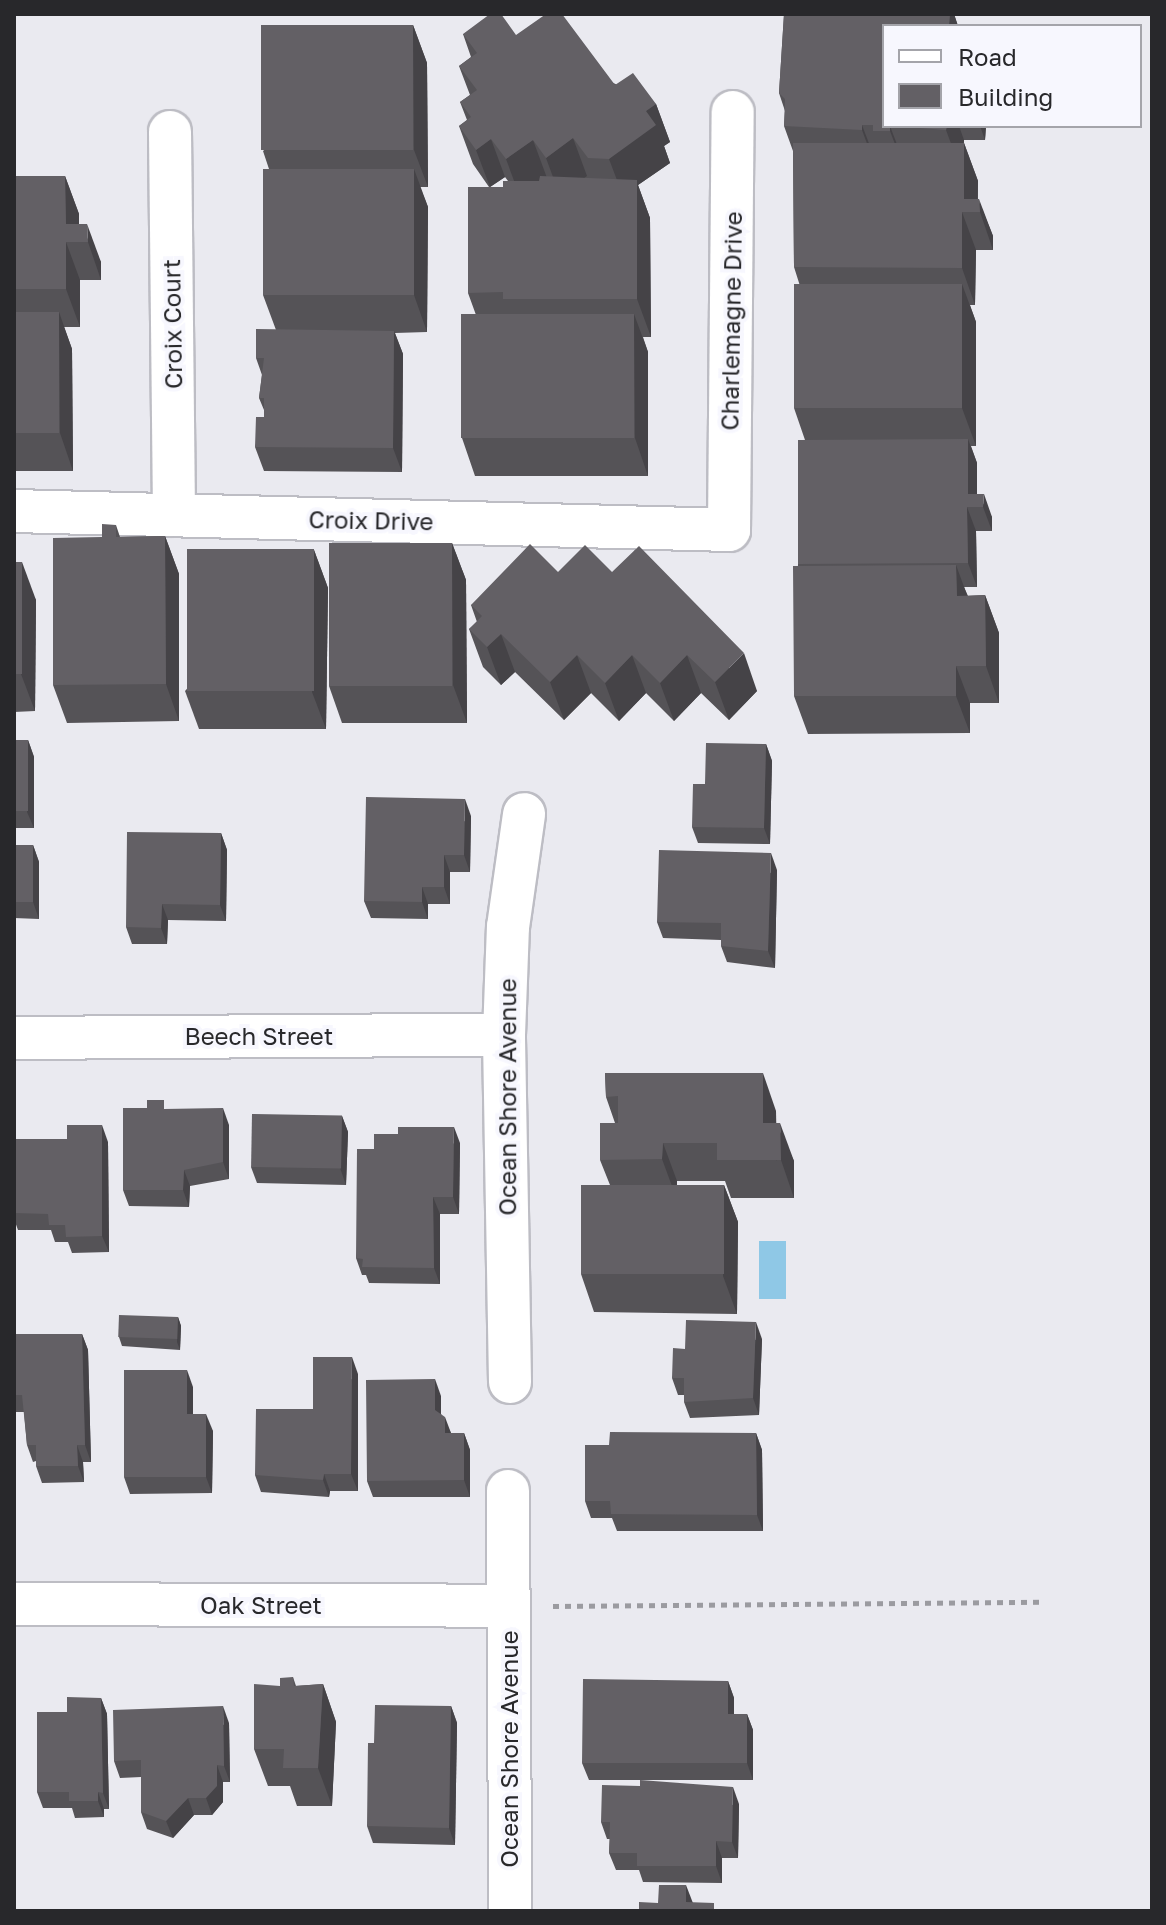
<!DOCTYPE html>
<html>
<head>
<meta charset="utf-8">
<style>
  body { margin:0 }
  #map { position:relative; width:1166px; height:1925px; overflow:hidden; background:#eaeaf0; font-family:"Golos Text",sans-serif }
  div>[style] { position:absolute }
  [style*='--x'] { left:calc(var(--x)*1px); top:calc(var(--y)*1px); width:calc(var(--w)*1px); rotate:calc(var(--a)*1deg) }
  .water>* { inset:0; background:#8fc8e6; transform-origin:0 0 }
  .path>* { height:5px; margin-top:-2.5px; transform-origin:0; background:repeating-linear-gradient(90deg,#9b9ba0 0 6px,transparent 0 12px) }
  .roads { filter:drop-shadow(2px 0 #bdbdc4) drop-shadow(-2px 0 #bdbdc4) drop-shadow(0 2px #bdbdc4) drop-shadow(0 -2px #bdbdc4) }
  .street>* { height:42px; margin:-21px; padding:0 21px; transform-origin:21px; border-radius:21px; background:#fff }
  .wall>* { inset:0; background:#555357 }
  .shaded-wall>* { inset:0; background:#454347 }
  .building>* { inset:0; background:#636065; transform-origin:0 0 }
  span { translate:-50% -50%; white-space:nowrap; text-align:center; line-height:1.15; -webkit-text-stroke:8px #f7f7fe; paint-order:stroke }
  .street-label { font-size:24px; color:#28282b }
  .frame { position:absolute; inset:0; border:16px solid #28282b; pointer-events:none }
  .legend { position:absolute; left:882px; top:24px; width:260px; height:104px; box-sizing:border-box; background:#f7f7fe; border:2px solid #a4a4aa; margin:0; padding:10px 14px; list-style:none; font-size:24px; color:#28282b }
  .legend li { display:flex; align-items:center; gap:16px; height:40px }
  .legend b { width:40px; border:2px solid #a4a4aa }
</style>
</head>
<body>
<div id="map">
  <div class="water">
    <div style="left:759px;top:1241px;width:27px;height:58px"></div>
  </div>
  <div class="path">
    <div style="--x:553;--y:1606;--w:489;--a:-0.5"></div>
  </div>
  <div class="roads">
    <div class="street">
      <div style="--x:170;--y:132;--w:383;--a:89.4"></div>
      <div style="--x:14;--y:511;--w:715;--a:1.52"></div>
      <div style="--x:729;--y:530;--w:418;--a:-89.5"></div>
      <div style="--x:14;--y:1038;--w:490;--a:-0.4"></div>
      <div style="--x:510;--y:1382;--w:347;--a:-91"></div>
      <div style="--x:504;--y:1035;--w:108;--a:-87.9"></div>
      <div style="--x:508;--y:927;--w:114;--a:-81.9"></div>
      <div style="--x:508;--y:1491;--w:420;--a:89.7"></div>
      <div style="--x:14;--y:1604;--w:494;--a:0.2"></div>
    </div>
  </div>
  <div class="wall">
    <div style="clip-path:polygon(784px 14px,954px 14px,958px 26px,884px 26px,884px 126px,986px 126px,985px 140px,964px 140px,964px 143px,978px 181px,978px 199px,993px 236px,993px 250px,976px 250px,975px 305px,970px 305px,976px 322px,976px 446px,971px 446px,977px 463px,977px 494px,992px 517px,992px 531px,976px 531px,977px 587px,964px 587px,968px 596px,985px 595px,999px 633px,999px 703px,970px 703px,970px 733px,808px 734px,794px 696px,798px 564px,805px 440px,794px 408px,800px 286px,794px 267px,793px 151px,784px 126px,785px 111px,779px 93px)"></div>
    <div style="clip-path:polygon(413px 25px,427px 63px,428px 187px,420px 187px,428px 207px,427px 332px,395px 333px,403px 354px,402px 472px,264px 471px,255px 447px,264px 417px,264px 410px,259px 398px,262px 375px,256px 358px,276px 330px,263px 295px,269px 169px,263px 151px)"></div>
    <div style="clip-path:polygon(evenodd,463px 34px,516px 35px,656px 104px,670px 142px,664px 146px,670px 163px,638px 185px,650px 218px,651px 337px,643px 337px,648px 352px,648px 476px,475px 476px,462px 438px,476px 315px,468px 293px,489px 187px,473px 164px,459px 126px,467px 120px,460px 102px,470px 95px,459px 66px,471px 57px,463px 34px,505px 177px,508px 181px,503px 187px,490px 187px,505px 177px)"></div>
    <div style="clip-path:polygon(14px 176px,65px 176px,79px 214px,79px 224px,101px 262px,101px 280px,80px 280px,80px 327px,64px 327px,72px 349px,73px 471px,14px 471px)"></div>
    <div style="clip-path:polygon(116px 525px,120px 537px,165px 536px,179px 574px,179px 721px,67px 723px,53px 685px,102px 537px)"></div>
    <div style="clip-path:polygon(452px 543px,466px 580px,467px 723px,342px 723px,329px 686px)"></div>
    <div style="clip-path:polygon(314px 550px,328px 588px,326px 729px,199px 729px,185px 691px)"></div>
    <div style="clip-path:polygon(14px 562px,36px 600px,35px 711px,14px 712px)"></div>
    <div style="clip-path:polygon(558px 572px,612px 572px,757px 691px,729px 720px,701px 693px,674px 721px,646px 693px,619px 721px,591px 693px,564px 720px,515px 672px,501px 685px,483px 667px,469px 629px,477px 622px,471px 605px)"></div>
    <div style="clip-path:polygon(14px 740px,28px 740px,34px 757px,34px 828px,14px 828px)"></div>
    <div style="clip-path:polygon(766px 744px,772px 761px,770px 844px,698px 843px,692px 827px,705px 784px)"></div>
    <div style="clip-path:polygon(471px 816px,470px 872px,450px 872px,450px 904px,428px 904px,428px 919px,371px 918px,364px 901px)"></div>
    <div style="clip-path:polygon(221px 833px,227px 850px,226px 921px,168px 920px,167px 944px,132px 944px,126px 927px)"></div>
    <div style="clip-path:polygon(14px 845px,33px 845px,39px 862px,39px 919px,14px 918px)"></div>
    <div style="clip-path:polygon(777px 870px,775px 968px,727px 962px,721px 946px,721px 940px,663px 938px,657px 922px)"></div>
    <div style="clip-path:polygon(605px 1073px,776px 1111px,776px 1123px,794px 1161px,794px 1198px,731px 1198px,725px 1181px,677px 1181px,677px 1185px,724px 1185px,738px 1222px,737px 1314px,594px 1312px,581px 1274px,610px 1185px,600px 1160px,615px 1123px,606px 1097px)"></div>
    <div style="clip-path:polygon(167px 1109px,229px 1125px,229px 1179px,190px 1186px,189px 1207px,129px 1206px,123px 1190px)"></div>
    <div style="clip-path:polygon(342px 1116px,348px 1132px,346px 1185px,257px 1183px,251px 1167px)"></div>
    <div style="clip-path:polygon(14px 1139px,108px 1142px,109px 1252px,72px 1253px,68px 1242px,55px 1242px,51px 1230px,18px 1230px,14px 1219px)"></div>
    <div style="clip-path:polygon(460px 1143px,459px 1214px,440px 1214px,440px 1284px,369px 1283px,366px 1275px,362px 1275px,356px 1258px,374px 1149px)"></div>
    <div style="clip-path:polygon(178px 1317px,181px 1326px,180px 1350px,122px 1346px,119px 1337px)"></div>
    <div style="clip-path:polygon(14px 1334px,82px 1334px,88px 1350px,91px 1462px,83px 1462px,84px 1482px,42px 1483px,36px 1466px,36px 1461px,33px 1462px,27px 1445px,24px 1412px,14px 1412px)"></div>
    <div style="clip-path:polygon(762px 1339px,759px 1415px,690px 1418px,684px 1402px,684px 1395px,678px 1395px,672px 1378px,685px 1349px)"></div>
    <div style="clip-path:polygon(358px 1374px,358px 1491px,330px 1491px,329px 1497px,261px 1492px,255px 1475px,313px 1409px)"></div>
    <div style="clip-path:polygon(193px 1387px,193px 1414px,213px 1431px,212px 1493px,130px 1494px,124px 1477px)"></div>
    <div style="clip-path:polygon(441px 1396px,441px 1414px,451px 1433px,464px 1433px,470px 1450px,470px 1497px,373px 1497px,367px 1481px)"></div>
    <div style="clip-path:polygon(756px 1433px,762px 1450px,763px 1531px,617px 1531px,612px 1518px,591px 1518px,585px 1501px,609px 1445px)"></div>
    <div style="clip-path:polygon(293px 1677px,296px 1686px,323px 1684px,336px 1722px,332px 1806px,297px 1806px,290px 1786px,268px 1786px,254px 1749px,280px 1686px)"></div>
    <div style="clip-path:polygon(728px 1681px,734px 1698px,734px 1714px,747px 1714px,753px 1730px,753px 1780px,589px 1780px,582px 1763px)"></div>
    <div style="clip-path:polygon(101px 1698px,107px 1714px,109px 1809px,104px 1809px,104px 1817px,75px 1818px,72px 1808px,43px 1808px,37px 1792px,67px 1712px)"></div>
    <div style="clip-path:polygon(451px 1706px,457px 1723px,455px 1845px,373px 1843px,367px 1826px)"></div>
    <div style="clip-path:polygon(229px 1723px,230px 1782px,223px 1782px,223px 1802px,212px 1815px,194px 1815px,173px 1838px,147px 1829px,141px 1812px,141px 1777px,120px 1778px,114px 1761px)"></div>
    <div style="clip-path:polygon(739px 1804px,738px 1858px,722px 1858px,722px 1883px,643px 1882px,639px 1870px,616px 1870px,609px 1853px,610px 1839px,607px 1839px,601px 1822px)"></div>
  </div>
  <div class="shaded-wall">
    <div style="clip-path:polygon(950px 14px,954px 14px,958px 26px,949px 26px)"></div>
    <div style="clip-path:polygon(413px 25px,427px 63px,428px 187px,414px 150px)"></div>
    <div style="clip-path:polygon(656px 104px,670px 142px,664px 146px,670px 163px,638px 185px,650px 218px,651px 337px,637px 299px,623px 196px,609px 159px,646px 111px)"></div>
    <div style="clip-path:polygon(862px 125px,876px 162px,876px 168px,862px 130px)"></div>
    <div style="clip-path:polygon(890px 126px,904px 163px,904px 168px,890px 131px)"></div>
    <div style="clip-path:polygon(947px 126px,959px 126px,964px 140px,960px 168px,946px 130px)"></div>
    <div style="clip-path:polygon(980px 126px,986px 126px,985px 140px)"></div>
    <div style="clip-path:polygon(573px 138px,587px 176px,560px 196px,546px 158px)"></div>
    <div style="clip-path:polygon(491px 139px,505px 177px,490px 187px,476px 150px)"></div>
    <div style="clip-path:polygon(533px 140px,547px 178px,520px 197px,506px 159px)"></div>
    <div style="clip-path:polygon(964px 143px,978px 181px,977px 212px,964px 199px)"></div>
    <div style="clip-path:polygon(414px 169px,428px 207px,427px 332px,414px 295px)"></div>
    <div style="clip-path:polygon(65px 176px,79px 214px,79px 242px,66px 224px)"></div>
    <div style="clip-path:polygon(979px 199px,993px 236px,993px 250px,980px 212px)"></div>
    <div style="clip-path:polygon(962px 212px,976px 250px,975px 305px,962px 268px)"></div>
    <div style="clip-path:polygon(87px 224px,101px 262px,101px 280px,88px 242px)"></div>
    <div style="clip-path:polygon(66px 242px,80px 280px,80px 327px,66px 289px)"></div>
    <div style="clip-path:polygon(962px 284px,976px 322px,976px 446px,962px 408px)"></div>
    <div style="clip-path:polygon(59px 312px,72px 349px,73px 471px,60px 433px)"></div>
    <div style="clip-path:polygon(634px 314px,648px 352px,648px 476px,635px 438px)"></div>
    <div style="clip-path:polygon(394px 331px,403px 354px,402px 472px,393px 448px)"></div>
    <div style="clip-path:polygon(968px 439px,977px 463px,977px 507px,968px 494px)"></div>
    <div style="clip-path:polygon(984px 494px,992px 517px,992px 531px,983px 507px)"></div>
    <div style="clip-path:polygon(967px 507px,976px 531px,977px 587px,968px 563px)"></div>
    <div style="clip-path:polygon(165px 536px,179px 574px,179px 721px,166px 684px)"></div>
    <div style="clip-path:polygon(452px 543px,466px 580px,467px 723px,453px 685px)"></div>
    <div style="clip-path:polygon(314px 550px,328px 588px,326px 729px,312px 692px)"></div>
    <div style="clip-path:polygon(22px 562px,36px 600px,35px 711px,21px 674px)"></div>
    <div style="clip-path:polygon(956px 565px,970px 603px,957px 596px)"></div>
    <div style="clip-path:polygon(985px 595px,999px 633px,999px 703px,986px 666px)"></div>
    <div style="clip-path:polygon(501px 634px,515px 672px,501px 685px,487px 647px)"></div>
    <div style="clip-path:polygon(744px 653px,757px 691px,729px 720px,715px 682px)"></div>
    <div style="clip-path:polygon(577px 655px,591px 693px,564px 720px,550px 682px)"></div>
    <div style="clip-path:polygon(632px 655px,646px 693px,619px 721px,605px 683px)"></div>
    <div style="clip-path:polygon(687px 655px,701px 693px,674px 721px,660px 683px)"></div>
    <div style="clip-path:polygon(956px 666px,970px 703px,970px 733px,956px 696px)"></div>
    <div style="clip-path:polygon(28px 740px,34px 757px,34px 828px,27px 812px)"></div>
    <div style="clip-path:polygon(766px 744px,772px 761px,770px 844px,764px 828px)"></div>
    <div style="clip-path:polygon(465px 799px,471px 816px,470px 872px,464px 855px)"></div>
    <div style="clip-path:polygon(221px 833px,227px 850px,226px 921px,220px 905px)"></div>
    <div style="clip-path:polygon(33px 845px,39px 862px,39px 919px,33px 902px)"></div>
    <div style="clip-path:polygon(771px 853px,777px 870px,775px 968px,768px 951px)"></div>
    <div style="clip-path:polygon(444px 855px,450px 872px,450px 904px,444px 887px)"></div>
    <div style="clip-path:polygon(422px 887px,428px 904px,428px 919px,422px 902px)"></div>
    <div style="clip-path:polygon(162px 904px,168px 920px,167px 944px,161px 928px)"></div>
    <div style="clip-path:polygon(763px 1073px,776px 1111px,777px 1161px,763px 1123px)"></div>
    <div style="clip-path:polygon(223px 1108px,229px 1125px,229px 1179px,223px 1162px)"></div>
    <div style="clip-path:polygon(342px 1116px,348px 1132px,346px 1185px,340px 1168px)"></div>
    <div style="clip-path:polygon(780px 1123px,794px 1161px,794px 1198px,781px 1160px)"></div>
    <div style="clip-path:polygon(102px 1125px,108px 1142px,109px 1252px,102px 1236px)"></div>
    <div style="clip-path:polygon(454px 1127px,460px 1143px,459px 1214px,453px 1197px)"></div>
    <div style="clip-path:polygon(663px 1143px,677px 1181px,676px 1197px,662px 1159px)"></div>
    <div style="clip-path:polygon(184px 1170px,190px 1186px,189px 1207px,183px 1190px)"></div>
    <div style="clip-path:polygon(724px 1185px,738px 1222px,737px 1314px,723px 1276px)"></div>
    <div style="clip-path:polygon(433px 1197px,440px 1214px,440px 1284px,434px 1268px)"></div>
    <div style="clip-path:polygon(178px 1317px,181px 1326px,180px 1350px,177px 1342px)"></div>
    <div style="clip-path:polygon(756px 1322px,762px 1339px,759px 1415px,753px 1398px)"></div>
    <div style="clip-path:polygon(82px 1334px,88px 1350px,91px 1462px,85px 1445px)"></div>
    <div style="clip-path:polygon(352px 1357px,358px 1374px,358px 1491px,351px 1474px)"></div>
    <div style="clip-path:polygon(187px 1370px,193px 1387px,193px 1431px,187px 1414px)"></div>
    <div style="clip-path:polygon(435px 1379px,441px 1396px,441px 1426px,435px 1410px)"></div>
    <div style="clip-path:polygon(206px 1414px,213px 1431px,212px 1493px,206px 1477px)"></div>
    <div style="clip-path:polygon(445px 1417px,451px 1433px,445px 1433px)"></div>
    <div style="clip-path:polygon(464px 1433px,470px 1450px,470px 1497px,464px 1480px)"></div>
    <div style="clip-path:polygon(756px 1433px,762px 1450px,763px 1531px,757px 1515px)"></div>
    <div style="clip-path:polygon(77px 1445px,83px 1462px,84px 1482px,78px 1466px)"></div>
    <div style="clip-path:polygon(324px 1474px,330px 1491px,329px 1497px,323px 1480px)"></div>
    <div style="clip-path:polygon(728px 1681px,734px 1698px,734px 1731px,728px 1714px)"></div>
    <div style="clip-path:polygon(323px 1684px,336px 1722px,332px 1806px,318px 1768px)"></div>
    <div style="clip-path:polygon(101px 1698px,107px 1714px,109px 1809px,103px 1793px)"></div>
    <div style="clip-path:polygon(223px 1706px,229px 1723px,230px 1782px,224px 1766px)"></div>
    <div style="clip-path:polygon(451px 1706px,457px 1723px,455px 1845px,449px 1828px)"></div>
    <div style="clip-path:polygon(747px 1714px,753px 1730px,753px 1780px,747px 1763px)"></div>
    <div style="clip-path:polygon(217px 1765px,223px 1782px,223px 1802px,212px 1815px,206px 1798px)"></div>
    <div style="clip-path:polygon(733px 1787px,739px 1804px,738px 1858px,732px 1842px)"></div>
    <div style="clip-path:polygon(98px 1792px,104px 1809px,104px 1817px,98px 1801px)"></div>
    <div style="clip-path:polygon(188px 1798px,194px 1815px,173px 1838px,166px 1821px)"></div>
    <div style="clip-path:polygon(716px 1841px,722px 1858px,722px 1883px,716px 1866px)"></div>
    <div style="clip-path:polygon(686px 1885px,696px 1911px,686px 1902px)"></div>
  </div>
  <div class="building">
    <div style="clip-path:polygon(490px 14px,501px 14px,516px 35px,546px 14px,562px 14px,615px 85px,633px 73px,656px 104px,646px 111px,656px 125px,609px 159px,588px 158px,573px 138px,546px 158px,533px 140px,506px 159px,491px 139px,476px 150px,459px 126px,471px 117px,460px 102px,477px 90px,459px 66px,477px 53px,463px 34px)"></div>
    <div style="clip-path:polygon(784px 14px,950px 14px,949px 26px,884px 26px,884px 126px,890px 126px,890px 131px,873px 131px,873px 125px,862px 125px,862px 130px,784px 126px,785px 99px,779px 93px)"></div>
    <div style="left:413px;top:25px;width:125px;height:152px;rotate:90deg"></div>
    <div style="clip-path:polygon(894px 126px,947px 126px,946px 130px)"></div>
    <div style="clip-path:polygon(793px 143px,964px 143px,964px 199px,979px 199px,980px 212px,962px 212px,962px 268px,794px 267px)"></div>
    <div style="left:263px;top:169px;width:151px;height:126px"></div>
    <div style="clip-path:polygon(14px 176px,65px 176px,66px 224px,87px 224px,88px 242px,66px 242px,66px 289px,14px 289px)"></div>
    <div style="clip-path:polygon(540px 176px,637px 180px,637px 299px,503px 299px,503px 292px,468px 293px,468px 187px,503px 187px,503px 181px,539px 181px)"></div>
    <div style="left:962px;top:284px;width:124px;height:168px;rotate:90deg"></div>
    <div style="left:14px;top:312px;width:45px;height:121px"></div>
    <div style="left:634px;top:314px;width:124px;height:173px;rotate:90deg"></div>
    <div style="clip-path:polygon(256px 329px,394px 331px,393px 448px,255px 447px,256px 417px,264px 417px,264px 398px,259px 398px,264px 358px,256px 358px)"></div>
    <div style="clip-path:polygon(968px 439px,968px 494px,984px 494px,983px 507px,967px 507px,968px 563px,798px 564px,798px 440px)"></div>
    <div style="clip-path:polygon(102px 524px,116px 525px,116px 537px,165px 536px,166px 684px,53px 685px,53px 538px,102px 537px)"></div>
    <div style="left:329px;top:543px;width:123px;height:143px"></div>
    <div style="clip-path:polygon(530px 544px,558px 572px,585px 545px,612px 572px,639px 546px,744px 653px,715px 682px,687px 655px,660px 683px,632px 655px,605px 683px,577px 655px,550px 682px,501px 634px,487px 647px,469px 629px,482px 616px,471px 605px)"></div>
    <div style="left:187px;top:549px;width:127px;height:142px"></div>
    <div style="left:14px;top:562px;width:8px;height:112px"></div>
    <div style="clip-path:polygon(956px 565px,957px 596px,985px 595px,986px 666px,956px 666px,956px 696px,794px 696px,793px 566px)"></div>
    <div style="left:14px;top:740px;width:14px;height:71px"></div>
    <div style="clip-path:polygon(706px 743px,766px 744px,764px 828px,692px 827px,693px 784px,705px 784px)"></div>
    <div style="clip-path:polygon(366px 797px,465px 799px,464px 855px,444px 855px,444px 887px,422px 887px,422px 902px,364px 901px)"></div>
    <div style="clip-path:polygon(127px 832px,221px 833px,220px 905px,162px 904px,161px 928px,126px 927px)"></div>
    <div style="left:14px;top:845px;width:19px;height:57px"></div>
    <div style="clip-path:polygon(659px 850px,771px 853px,768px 951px,721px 946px,721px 923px,657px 922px)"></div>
    <div style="clip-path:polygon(605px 1073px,763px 1073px,763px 1123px,780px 1123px,781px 1160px,717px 1160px,717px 1143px,663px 1143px,662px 1159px,600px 1160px,600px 1123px,618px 1123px,618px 1096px,606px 1097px)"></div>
    <div style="clip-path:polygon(147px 1100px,164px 1100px,164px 1109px,223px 1108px,223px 1162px,184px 1170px,183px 1190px,123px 1190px,123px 1108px,147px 1108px)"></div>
    <div style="left:252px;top:1114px;width:90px;height:53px;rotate:1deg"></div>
    <div style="clip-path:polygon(67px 1125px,102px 1125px,102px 1236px,66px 1237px,65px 1225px,49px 1225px,48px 1214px,14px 1213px,14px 1139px,67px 1139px)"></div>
    <div style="clip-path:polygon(398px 1127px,454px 1127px,453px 1197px,433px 1197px,434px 1268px,362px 1267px,363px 1259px,356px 1258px,357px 1149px,374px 1149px,374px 1134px,398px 1134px)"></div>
    <div style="left:581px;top:1185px;width:143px;height:89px"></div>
    <div style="left:119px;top:1315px;width:59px;height:22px;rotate:2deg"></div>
    <div style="clip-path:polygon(686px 1320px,756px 1322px,753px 1398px,684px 1402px,684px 1378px,672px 1378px,673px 1348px,685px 1349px)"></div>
    <div style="clip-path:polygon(14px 1334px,82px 1334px,85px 1445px,77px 1445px,78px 1466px,36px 1466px,36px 1445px,27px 1445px,22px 1395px,14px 1395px)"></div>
    <div style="clip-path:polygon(313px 1357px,352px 1357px,351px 1474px,324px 1474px,323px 1480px,255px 1475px,256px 1409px,313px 1409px)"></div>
    <div style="clip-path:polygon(124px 1370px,187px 1370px,187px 1414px,206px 1414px,206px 1477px,124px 1477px)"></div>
    <div style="clip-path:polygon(435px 1379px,435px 1410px,445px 1417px,445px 1433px,464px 1433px,464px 1480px,367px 1481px,366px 1380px)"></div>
    <div style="clip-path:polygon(610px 1432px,756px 1433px,757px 1515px,611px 1514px,610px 1501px,585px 1501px,585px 1445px,609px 1445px)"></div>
    <div style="clip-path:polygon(293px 1677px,294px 1686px,323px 1684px,318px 1768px,283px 1768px,284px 1749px,254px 1749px,254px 1684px,280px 1686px,280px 1678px)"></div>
    <div style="clip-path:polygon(583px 1679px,728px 1681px,728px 1714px,747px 1714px,747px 1763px,582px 1763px)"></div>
    <div style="clip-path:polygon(67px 1697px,101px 1698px,103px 1793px,98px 1792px,98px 1801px,69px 1801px,69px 1792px,37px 1792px,37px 1712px,67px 1712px)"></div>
    <div style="clip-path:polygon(375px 1705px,451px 1706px,449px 1828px,367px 1826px,368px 1743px,374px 1743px)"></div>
    <div style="clip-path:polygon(223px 1706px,224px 1766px,217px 1765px,217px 1786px,206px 1798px,188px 1798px,166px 1821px,141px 1812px,141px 1760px,114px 1761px,113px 1710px)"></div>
    <div style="clip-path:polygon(640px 1780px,733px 1787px,732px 1842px,716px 1841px,716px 1866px,637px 1866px,637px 1853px,609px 1853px,610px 1822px,601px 1822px,602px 1785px,640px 1786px)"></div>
    <div style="clip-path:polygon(659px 1885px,686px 1885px,686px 1902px,714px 1903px,714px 1911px,623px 1911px,623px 1909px,639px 1909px,639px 1902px,658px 1903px)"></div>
  </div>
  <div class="street-label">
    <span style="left:731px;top:321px;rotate:-89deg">Charlemagne Drive</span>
    <span style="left:172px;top:324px;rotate:-91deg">Croix Court</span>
    <span style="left:371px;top:520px;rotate:1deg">Croix Drive</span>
    <span style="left:259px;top:1036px">Beech Street</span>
    <span style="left:507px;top:1097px;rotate:-90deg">Ocean Shore Avenue</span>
    <span style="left:261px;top:1605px">Oak Street</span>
    <span style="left:509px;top:1749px;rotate:-90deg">Ocean Shore Avenue</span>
  </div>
  <div class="frame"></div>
  <ul class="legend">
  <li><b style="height:10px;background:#fff"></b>Road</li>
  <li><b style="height:22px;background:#636065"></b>Building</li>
  </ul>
</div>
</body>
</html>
